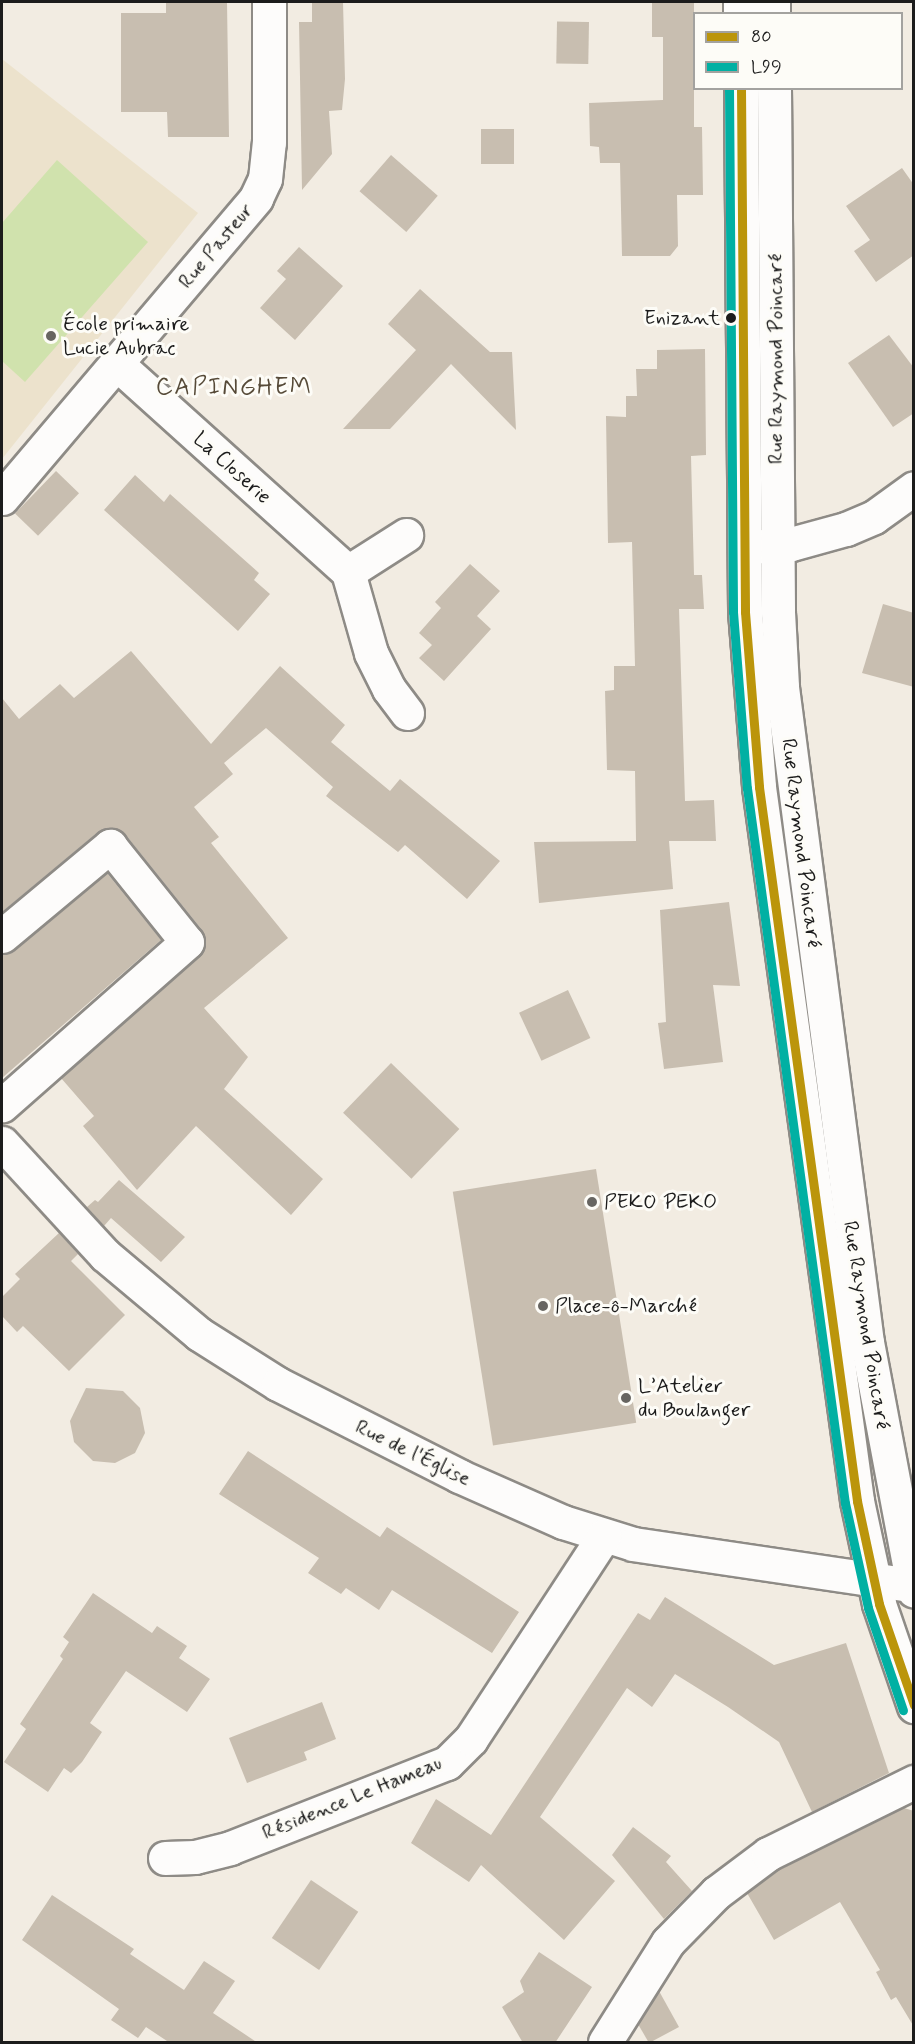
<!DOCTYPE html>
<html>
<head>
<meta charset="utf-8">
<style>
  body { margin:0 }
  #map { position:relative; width:915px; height:2044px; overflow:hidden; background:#f2ece2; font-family:Mynerve,sans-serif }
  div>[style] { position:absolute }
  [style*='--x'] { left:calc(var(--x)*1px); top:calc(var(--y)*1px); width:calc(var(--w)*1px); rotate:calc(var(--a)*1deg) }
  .built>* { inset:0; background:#ece2cc }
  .green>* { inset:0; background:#d0e2ad }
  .building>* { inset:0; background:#c8beb0; transform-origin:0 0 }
  .roads { filter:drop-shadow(2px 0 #8e8b86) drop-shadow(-2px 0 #8e8b86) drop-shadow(0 2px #8e8b86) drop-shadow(0 -2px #8e8b86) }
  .minor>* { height:33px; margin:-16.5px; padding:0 16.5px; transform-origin:16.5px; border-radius:16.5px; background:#fdfcfb }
  .major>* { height:33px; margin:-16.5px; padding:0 16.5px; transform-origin:16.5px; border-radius:16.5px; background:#fdfcfb }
  .bus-1>* { height:9px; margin:-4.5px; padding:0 4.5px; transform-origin:4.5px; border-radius:4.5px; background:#bb950b }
  .bus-2>* { height:9px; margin:-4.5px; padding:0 4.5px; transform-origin:4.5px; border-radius:4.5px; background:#01b0a3 }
  .dots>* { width:16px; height:16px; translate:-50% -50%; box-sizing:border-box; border:3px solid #fdfcf7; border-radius:50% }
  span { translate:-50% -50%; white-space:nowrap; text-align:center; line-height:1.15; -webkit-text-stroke:6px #fdfcf7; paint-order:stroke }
  .bus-label { font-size:20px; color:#1c1c1c }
  .right { translate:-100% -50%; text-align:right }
  .street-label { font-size:21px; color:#1c1c1c }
  .poi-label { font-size:21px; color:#1c1c1c }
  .left { translate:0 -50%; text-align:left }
  .quarter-label { font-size:24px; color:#564a38; letter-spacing:1.5px }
  .frame { position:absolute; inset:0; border:3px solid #1c1c1c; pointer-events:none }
  .legend { position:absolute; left:693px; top:12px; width:210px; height:78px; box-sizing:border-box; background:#fdfcf7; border:2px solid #a3a29f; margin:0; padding:8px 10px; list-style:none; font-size:18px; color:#1c1c1c }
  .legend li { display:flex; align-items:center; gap:12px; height:30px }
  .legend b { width:30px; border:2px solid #a3a29f }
</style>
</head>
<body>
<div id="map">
  <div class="built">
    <div style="clip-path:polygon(2px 59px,198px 213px,2px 459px)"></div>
  </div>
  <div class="green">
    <div style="clip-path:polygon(57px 160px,148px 242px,25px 382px,2px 361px,2px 223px)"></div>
  </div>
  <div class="building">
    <div style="clip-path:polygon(166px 2px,227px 2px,229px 137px,168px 137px,167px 112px,121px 112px,121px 13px,166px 13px)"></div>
    <div style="clip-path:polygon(312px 2px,343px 2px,345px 79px,342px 110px,329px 111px,332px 154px,302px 190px,299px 22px,312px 22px)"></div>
    <div style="clip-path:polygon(652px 2px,694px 2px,694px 127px,702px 127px,703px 195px,677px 195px,678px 246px,670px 256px,622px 256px,620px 163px,600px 163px,599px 147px,590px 146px,589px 103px,663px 100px,663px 37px,652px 37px)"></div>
    <div style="left:589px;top:22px;width:42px;height:32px;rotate:91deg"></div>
    <div style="left:514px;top:129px;width:35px;height:33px;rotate:90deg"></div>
    <div style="left:391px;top:155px;width:62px;height:48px;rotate:41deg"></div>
    <div style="clip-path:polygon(902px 168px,914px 185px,914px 255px,876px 282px,854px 251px,870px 240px,846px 206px)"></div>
    <div style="clip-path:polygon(299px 247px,343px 286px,295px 340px,260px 308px,286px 279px,277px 271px)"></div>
    <div style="clip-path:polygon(420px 289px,490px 352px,512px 352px,516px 430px,451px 364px,390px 429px,343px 429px,416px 350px,388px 324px)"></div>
    <div style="clip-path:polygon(889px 335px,914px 368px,914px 413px,893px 427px,848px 363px)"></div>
    <div style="clip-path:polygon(705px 349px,706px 455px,691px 456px,694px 575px,702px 575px,704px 609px,679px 609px,685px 801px,714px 800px,716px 841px,669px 841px,673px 889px,539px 903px,534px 842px,636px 841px,635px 771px,607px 770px,605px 691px,614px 690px,614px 666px,635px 666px,632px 542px,608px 543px,606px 416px,626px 417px,626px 396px,637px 396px,636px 369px,657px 369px,657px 350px)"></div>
    <div style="left:56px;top:471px;width:32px;height:59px;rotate:44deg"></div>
    <div style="clip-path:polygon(135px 475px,164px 502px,170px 494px,259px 573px,254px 580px,270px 594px,238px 631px,104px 510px)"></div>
    <div style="clip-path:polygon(470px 564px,500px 591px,477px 616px,491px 629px,444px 681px,419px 658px,432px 645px,419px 633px,441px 608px,435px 602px)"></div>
    <div style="clip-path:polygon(883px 604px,914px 613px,914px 687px,862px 673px)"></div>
    <div style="clip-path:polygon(131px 651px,211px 744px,280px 666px,345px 725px,331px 742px,390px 791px,400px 779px,500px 861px,467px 899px,405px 845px,398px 852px,326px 796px,333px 787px,266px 728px,224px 763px,233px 774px,194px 807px,219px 837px,211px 843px,288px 938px,204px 1008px,248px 1057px,224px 1089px,323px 1179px,291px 1215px,196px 1126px,137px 1190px,83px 1126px,94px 1116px,61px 1078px,205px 948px,202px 930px,125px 834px,116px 828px,98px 832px,2px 912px,2px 698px,19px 719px,60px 684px,74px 698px)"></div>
    <div style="clip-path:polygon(107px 873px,161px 940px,2px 1078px,2px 954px,14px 950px)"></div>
    <div style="clip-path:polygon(729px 902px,740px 986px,713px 985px,723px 1062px,664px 1069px,658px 1023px,666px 1022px,660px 910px)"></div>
    <div style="left:568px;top:990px;width:53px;height:54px;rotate:65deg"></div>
    <div style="left:391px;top:1063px;width:95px;height:69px;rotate:44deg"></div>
    <div style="left:596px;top:1169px;width:257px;height:145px;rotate:81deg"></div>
    <div style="clip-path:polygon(119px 1180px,185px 1237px,161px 1262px,111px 1218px,104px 1226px,87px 1207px,95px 1200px,98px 1202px)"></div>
    <div style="clip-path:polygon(59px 1233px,78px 1254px,71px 1261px,125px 1315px,69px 1371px,23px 1326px,17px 1332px,2px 1316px,2px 1297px,20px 1279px,15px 1274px)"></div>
    <div style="clip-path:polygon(86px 1388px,123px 1391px,140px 1408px,145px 1433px,135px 1453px,115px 1463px,93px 1461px,74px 1442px,70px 1421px)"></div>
    <div style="clip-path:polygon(248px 1451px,380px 1537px,387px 1527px,519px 1612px,492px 1653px,392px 1590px,379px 1610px,346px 1588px,341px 1594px,308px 1573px,319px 1558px,219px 1494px)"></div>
    <div style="clip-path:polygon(93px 1593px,152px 1633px,157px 1626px,187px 1646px,179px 1658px,210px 1679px,187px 1712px,126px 1671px,90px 1723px,102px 1732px,82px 1762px,71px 1773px,64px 1768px,48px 1792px,4px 1762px,26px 1729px,20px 1724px,63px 1659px,60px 1656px,69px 1642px,63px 1637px)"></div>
    <div style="clip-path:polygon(665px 1597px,774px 1665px,846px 1643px,889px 1773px,812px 1812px,779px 1742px,728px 1707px,675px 1674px,652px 1707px,627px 1688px,540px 1817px,615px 1881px,564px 1940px,481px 1865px,469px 1882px,411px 1843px,436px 1799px,491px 1835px,638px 1613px,650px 1620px)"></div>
    <div style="clip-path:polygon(322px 1702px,336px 1739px,304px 1752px,307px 1760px,247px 1783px,229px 1738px)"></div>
    <div style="clip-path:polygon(904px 1808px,914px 1811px,914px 2027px,896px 1997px,891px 2000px,876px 1972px,880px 1970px,840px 1902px,774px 1940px,747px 1893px,781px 1869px)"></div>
    <div style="clip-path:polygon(633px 1827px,671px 1856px,666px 1862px,692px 1891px,664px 1919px,612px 1855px)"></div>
    <div style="left:311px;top:1880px;width:57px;height:70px;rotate:34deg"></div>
    <div style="clip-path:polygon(52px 1895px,134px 1949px,130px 1954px,184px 1990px,204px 1961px,235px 1981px,213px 2013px,258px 2043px,170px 2043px,146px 2027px,138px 2038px,111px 2020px,119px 2009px,22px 1940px)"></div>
    <div style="clip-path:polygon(539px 1952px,592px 1987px,555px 2043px,523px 2043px,502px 2007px,524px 1992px,520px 1981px)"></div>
    <div style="clip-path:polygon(659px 1991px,679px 2027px,649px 2043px,638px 2024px)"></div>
  </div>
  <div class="roads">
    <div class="minor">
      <div style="--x:116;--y:363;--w:312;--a:42"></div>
      <div style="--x:348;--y:572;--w:69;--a:-32.5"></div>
      <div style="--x:2;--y:498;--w:393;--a:-49.7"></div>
      <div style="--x:256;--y:198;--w:21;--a:-65"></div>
      <div style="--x:265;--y:179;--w:37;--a:-84"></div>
      <div style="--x:269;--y:142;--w:140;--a:-90"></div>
      <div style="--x:749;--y:547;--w:42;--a:-4.1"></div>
      <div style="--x:791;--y:544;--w:57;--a:-15.3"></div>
      <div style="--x:846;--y:529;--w:30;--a:-23"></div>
      <div style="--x:874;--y:517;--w:49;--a:-35.9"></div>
      <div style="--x:348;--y:572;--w:84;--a:74.1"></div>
      <div style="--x:371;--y:653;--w:40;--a:63.4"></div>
      <div style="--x:389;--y:689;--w:30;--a:53"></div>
      <div style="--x:2;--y:936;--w:141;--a:-39.8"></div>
      <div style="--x:110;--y:846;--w:123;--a:51.3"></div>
      <div style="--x:187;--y:942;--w:247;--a:138.6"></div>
      <div style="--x:2;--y:1143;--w:152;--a:47.4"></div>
      <div style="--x:105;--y:1255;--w:123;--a:40"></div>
      <div style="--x:199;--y:1334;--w:93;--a:32.3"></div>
      <div style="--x:278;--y:1384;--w:203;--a:26.9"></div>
      <div style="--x:459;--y:1476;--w:114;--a:23.9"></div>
      <div style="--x:563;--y:1522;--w:73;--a:17.4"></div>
      <div style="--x:633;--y:1544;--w:282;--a:8.4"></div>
      <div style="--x:165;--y:1858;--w:30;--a:-2"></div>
      <div style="--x:195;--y:1857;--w:36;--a:-14"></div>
      <div style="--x:230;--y:1848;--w:233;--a:-21.4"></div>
      <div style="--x:447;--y:1763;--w:34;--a:-45"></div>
      <div style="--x:471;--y:1739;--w:243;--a:-56.8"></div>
      <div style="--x:605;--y:2042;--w:118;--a:-57.8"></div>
      <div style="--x:668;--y:1942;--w:69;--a:-45.6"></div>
      <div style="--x:716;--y:1893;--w:65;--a:-36.9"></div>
      <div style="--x:768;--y:1854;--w:163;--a:-26.3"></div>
    </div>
    <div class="major">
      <div style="--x:740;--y:2;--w:12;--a:90"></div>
      <div style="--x:773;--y:2;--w:12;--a:90"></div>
      <div style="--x:741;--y:88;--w:524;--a:89.56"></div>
      <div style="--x:745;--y:612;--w:176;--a:85.4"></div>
      <div style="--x:759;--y:787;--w:721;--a:82.18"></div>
      <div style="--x:857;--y:1501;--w:105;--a:77.9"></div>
      <div style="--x:879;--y:1604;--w:108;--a:71.1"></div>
      <div style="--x:774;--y:88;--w:524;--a:89.56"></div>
      <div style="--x:778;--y:612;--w:75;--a:86.9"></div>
      <div style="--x:782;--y:687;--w:660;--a:82.61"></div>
      <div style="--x:867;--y:1342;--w:253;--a:79.3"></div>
    </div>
  </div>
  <div class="bus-1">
    <div style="--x:741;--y:88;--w:524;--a:89.56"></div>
    <div style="--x:745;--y:612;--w:176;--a:85.4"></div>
    <div style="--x:759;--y:787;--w:721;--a:82.18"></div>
    <div style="--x:857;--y:1501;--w:105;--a:77.9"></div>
    <div style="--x:879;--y:1604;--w:107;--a:70.9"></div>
  </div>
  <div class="bus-2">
    <div style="--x:729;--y:88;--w:524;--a:89.56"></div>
    <div style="--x:733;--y:612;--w:177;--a:85.5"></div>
    <div style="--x:747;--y:788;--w:722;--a:82.2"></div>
    <div style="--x:845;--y:1503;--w:107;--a:77.6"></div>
    <div style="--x:868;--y:1608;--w:108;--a:71.1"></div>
  </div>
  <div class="dots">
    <div style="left:731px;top:318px;background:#1c1c1c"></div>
    <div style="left:51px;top:336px;background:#676561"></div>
    <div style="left:592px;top:1202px;background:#676561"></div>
    <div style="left:543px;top:1306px;background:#676561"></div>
    <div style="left:626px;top:1398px;background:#676561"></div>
  </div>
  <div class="bus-label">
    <span class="right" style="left:720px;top:318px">Enizant</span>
  </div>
  <div class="street-label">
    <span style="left:216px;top:246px;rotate:-50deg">Rue Pasteur</span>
    <span style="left:776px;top:359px;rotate:-90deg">Rue Raymond Poincaré</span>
    <span style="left:232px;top:468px;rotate:42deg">La Closerie</span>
    <span style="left:801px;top:843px;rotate:83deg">Rue Raymond Poincaré</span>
    <span style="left:866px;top:1325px;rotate:81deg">Rue Raymond Poincaré</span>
    <span style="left:413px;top:1453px;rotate:26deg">Rue de l'Église</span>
    <span style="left:352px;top:1798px;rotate:-22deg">Résidence Le Hameau</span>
  </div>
  <div class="poi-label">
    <span class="left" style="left:63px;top:336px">École primaire<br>Lucie Aubrac</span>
    <span class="left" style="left:604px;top:1202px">PEKO PEKO</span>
    <span class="left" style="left:555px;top:1306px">Place-ô-Marché</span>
    <span class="left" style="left:638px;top:1398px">L’Atelier<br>du Boulanger</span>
  </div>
  <div class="quarter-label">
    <span style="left:234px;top:388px">CAPINGHEM</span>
  </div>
  <div class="frame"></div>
  <ul class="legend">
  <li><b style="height:8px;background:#bb950b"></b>80</li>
  <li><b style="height:8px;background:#01b0a3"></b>L99</li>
  </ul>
</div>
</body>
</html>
